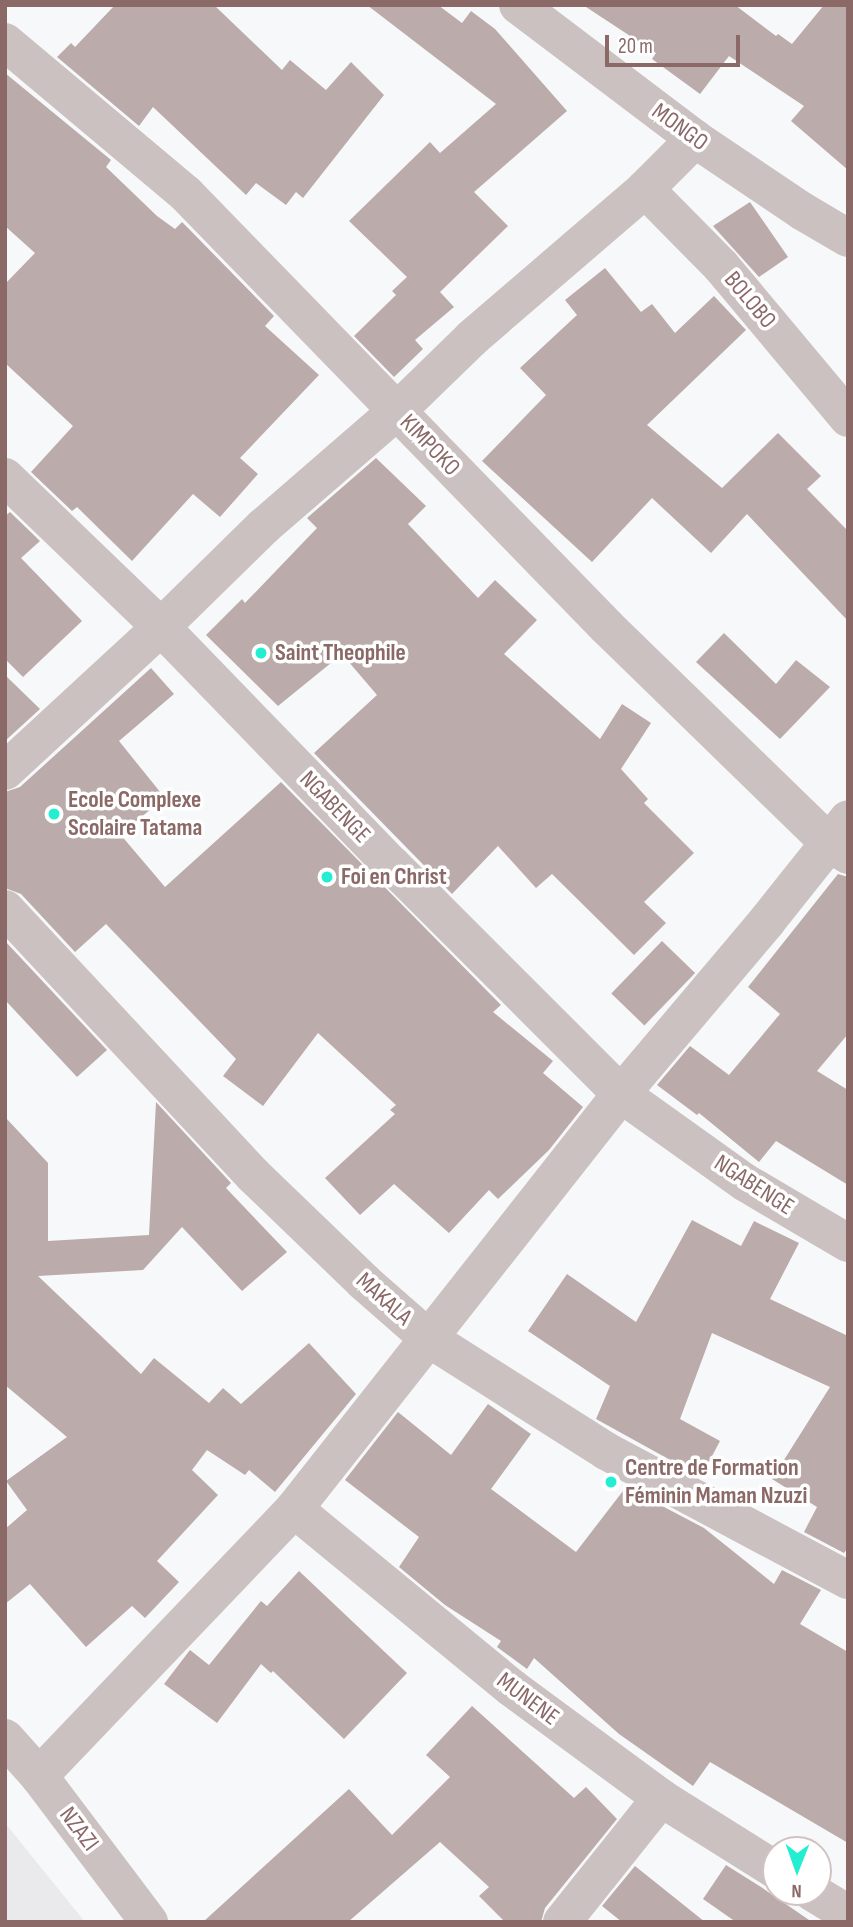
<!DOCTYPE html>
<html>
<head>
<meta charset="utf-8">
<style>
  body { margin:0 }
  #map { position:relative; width:853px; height:1927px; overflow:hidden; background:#f7f8fa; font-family:"Sofia Sans Condensed",sans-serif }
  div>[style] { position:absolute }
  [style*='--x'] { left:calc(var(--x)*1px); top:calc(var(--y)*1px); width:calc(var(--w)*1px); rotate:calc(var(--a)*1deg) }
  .built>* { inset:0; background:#eae9eb }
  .building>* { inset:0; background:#bbabab; transform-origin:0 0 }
  .street>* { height:38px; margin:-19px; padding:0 19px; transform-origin:19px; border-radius:19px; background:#cac1c0 }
  .dots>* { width:19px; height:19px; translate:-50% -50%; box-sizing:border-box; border:4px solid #fff; border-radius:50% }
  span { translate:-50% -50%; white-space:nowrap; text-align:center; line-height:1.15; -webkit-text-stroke:7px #fff; paint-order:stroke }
  .street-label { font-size:24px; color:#8a6967 }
  .poi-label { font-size:24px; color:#8a6967; font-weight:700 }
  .left { translate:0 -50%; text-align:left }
  .frame { position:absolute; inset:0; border:7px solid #8a6967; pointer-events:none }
  .north { position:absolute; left:762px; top:1836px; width:70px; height:70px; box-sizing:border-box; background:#fff; border:2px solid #d0c3c2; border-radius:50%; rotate:181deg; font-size:19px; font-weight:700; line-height:28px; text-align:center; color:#8a6967 }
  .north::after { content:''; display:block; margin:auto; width:24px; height:32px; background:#23eed1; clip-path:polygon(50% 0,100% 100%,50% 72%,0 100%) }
  .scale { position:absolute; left:605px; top:35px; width:135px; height:32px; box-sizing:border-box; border:4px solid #8a6967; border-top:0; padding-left:9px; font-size:21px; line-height:24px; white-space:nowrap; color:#8a6967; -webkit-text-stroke:5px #fff; paint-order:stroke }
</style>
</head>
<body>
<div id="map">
  <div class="built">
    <div style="clip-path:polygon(5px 1823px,85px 1922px,5px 1922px)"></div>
  </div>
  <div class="building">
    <div style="clip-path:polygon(115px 5px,214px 5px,282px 70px,290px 60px,326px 90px,351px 62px,384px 95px,303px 198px,296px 192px,286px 205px,256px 183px,246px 195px,153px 107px,139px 126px,57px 57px,71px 43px,75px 47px)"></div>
    <div style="clip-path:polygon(367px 5px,438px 5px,462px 23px,471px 11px,495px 29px,567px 111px,474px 192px,508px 226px,440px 292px,454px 307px,415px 340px,423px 349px,394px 377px,354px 336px,396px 295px,392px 291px,407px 277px,349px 221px,430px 142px,440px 153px,496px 104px)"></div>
    <div style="clip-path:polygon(583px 5px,735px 5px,776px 36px,778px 34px,792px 44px,824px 5px,848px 5px,848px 170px,791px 121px,804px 106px,729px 56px,700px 94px,652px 59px,656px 53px)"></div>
    <div style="clip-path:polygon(5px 73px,111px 160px,106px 167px,157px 216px,175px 229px,182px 222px,190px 230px,274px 316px,265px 326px,319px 375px,240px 458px,258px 474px,220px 517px,193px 494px,132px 561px,77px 507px,72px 511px,31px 472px,73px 426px,5px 363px,5px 284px,35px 253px,5px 226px)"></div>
    <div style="clip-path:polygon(750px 202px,788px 257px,759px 277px,713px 226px)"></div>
    <div style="clip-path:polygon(605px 268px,641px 312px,652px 304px,675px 333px,714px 296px,746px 330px,647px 425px,722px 488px,778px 433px,821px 476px,807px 489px,848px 531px,848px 621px,747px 514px,711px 553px,652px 498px,592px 562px,482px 461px,546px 395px,520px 368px,577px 315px,565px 300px)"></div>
    <div style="clip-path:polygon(376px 458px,426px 506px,408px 524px,478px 598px,495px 580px,537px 620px,504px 654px,600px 739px,622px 704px,651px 723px,621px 769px,648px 799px,644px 803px,694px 853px,644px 902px,666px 923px,634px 955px,552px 874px,536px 888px,498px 846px,452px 894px,314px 753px,377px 695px,342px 654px,278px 706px,206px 635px,242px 599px,245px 603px,317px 528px,307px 518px)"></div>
    <div style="clip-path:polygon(10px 512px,40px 541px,21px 558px,82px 621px,23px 677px,5px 659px,5px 516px)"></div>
    <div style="clip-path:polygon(724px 633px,776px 684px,796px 660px,830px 687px,780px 739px,696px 662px)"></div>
    <div style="clip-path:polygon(151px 668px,174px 694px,119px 741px,165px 798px,120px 834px,165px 887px,281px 782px,501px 1005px,493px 1012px,553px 1061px,543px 1073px,583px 1107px,549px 1150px,498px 1199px,489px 1190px,449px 1233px,394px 1184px,360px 1215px,325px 1178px,395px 1114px,390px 1110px,396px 1105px,318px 1033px,263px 1106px,223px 1076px,236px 1059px,106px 924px,75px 952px,21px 894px,5px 888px,5px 792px,20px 787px)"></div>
    <div style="clip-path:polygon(5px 675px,40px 709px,5px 741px)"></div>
    <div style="clip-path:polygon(838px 874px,848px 877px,848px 1034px,817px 1071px,848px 1090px,848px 1185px,776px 1141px,759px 1162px,699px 1113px,697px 1115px,657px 1085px,690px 1046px,729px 1075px,780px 1014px,748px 987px)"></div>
    <div style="clip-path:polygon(5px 941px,107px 1050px,77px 1077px,5px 1000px)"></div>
    <div style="left:662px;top:941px;width:46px;height:73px;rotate:44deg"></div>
    <div style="clip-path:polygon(156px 1102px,231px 1183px,226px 1188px,287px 1252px,242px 1291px,182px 1227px,143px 1270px,38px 1276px,141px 1374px,154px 1358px,209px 1403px,223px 1388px,241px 1404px,309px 1343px,356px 1394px,275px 1492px,249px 1470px,245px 1475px,207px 1450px,192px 1470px,218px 1495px,157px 1561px,179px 1582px,145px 1618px,132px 1606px,86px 1647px,30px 1584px,5px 1604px,5px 1529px,27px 1510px,6px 1481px,67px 1437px,5px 1385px,5px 1117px,48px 1163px,48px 1241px,149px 1235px)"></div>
    <div style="clip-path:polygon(692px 1220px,741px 1246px,754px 1221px,799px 1243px,770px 1299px,848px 1336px,848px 1548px,844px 1553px,804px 1532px,817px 1507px,772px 1479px,830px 1387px,712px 1333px,680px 1419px,720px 1441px,701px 1477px,596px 1419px,610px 1386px,528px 1331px,567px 1274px,636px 1322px)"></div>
    <div style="clip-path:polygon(488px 1404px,531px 1434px,491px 1489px,576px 1552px,626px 1487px,704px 1528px,774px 1584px,782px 1570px,821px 1590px,800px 1624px,848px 1652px,848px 1843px,710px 1762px,693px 1786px,619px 1734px,534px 1658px,527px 1669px,497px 1647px,501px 1641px,445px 1605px,399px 1567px,419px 1537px,345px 1480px,398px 1412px,451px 1455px)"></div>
    <div style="clip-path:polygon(299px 1571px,407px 1673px,344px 1739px,273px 1671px,271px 1673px,261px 1664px,217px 1723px,164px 1684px,190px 1650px,209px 1665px,261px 1601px,267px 1606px)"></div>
    <div style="clip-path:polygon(472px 1706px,574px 1798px,586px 1787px,617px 1819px,545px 1908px,541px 1922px,505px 1922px,479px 1896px,489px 1887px,440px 1842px,348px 1922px,203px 1922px,349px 1789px,392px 1835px,450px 1777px,426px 1755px)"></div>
    <div style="clip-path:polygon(726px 1865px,761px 1887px,812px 1922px,736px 1922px,703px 1899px)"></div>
    <div style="clip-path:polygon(635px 1866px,705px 1922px,622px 1922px,602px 1906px)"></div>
  </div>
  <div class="street">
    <div style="--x:518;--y:5;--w:222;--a:37.1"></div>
    <div style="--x:695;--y:139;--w:129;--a:33.9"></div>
    <div style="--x:802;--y:211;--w:53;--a:30.4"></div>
    <div style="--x:5;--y:42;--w:236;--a:40"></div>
    <div style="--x:186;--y:194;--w:604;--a:45.81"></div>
    <div style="--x:607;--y:627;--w:310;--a:44.2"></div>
    <div style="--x:829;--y:843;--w:22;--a:32"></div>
    <div style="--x:645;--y:189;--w:108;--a:45.4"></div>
    <div style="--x:721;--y:266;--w:198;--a:50.1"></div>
    <div style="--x:5;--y:477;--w:216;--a:43.9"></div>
    <div style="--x:161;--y:627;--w:332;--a:45.9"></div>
    <div style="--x:392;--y:865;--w:324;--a:45"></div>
    <div style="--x:621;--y:1094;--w:153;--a:35.5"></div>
    <div style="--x:746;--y:1183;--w:118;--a:30.5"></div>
    <div style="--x:5;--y:771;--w:212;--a:-42.7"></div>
    <div style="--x:161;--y:627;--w:143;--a:-44.4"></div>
    <div style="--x:263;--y:527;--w:177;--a:-40.9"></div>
    <div style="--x:397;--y:411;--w:105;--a:-44.2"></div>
    <div style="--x:472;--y:338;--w:228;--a:-40.7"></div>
    <div style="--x:645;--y:189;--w:71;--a:-45"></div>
    <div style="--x:5;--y:909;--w:364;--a:47"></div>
    <div style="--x:253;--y:1175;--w:154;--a:43.9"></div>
    <div style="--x:364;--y:1282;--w:85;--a:41.2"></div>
    <div style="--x:428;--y:1338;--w:211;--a:32.4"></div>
    <div style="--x:606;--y:1451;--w:274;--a:28.1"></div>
    <div style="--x:294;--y:1509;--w:282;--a:39.4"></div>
    <div style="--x:512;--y:1688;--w:185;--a:36.4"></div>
    <div style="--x:661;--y:1798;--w:136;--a:32.1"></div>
    <div style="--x:5;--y:1738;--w:51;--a:48.2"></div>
    <div style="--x:39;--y:1776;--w:183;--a:53"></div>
    <div style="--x:39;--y:1776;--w:369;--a:-46.3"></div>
    <div style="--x:294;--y:1509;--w:528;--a:-51.76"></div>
    <div style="--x:621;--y:1094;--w:226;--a:-49.8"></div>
    <div style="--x:767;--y:921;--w:130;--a:-51.5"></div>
    <div style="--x:812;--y:1892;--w:42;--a:31.4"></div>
    <div style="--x:562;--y:1922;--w:159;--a:-51.4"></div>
  </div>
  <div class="dots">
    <div style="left:261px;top:653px;background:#23eed1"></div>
    <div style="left:54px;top:814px;background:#23eed1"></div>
    <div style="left:327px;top:877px;background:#23eed1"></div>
    <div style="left:611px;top:1482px;background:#23eed1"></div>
  </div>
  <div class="street-label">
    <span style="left:680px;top:127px;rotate:36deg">MONGO</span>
    <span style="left:750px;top:300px;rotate:50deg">BOLOBO</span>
    <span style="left:430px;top:445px;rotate:46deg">KIMPOKO</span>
    <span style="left:335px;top:807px;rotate:46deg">NGABENGE</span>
    <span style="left:754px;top:1185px;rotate:33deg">NGABENGE</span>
    <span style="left:384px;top:1299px;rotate:42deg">MAKALA</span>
    <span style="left:528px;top:1699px;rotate:37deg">MUNENE</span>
    <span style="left:79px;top:1829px;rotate:53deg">NZAZI</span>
  </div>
  <div class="poi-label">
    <span class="left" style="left:275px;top:653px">Saint Theophile</span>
    <span class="left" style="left:68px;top:814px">Ecole Complexe<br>Scolaire Tatama</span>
    <span class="left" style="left:341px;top:877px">Foi en Christ</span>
    <span class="left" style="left:625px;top:1482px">Centre de Formation<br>Féminin Maman Nzuzi</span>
  </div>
  <div class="frame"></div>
  <div class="north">N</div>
  <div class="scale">20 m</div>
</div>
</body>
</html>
